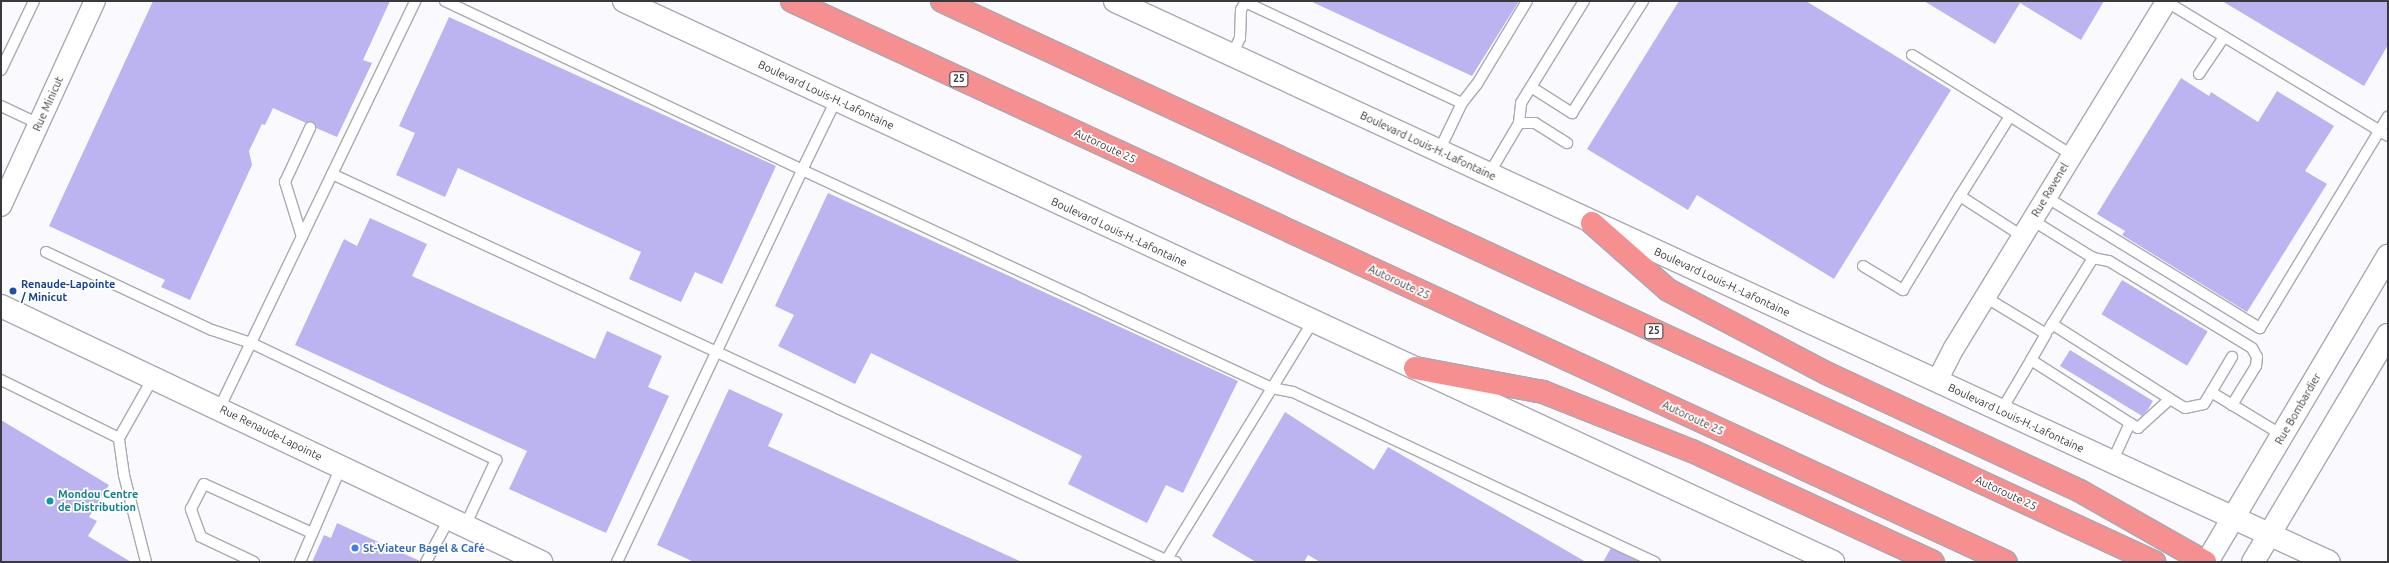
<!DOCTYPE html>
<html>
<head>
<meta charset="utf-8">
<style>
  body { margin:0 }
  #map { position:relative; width:2389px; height:563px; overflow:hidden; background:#fafafe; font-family:Ubuntu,sans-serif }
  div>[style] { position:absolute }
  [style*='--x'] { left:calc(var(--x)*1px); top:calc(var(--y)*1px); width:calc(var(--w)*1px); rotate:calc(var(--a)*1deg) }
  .building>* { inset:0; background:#bcb4f0; transform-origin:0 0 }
  .roads { filter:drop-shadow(1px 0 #aaa9b1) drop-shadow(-1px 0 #aaa9b1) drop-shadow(0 1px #aaa9b1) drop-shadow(0 -1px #aaa9b1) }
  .service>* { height:10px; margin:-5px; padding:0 5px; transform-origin:5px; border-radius:5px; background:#fff }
  .minor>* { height:20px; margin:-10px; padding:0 10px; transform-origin:10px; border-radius:10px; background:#fff }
  .tertiary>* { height:22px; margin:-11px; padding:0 11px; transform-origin:11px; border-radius:11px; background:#fff }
  .secondary>* { height:22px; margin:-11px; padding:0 11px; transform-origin:11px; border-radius:11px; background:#fff }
  .motorway>* { height:22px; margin:-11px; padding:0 11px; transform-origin:11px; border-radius:11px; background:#f68f90 }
  .dots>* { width:11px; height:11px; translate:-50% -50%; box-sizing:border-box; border:2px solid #fff; border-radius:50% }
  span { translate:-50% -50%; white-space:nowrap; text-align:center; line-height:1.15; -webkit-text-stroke:3.5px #fff; paint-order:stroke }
  .shield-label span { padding:1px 3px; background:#fff; border:1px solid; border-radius:3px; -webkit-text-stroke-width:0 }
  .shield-label { font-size:10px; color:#3a3a3d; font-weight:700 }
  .street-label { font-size:11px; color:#3a3a3d }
  .transit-label { font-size:11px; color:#164399; font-weight:700 }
  .left { translate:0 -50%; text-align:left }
  .culture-label { font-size:11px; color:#0d838f; font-weight:700 }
  .shop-label { font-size:11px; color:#366cbe; font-weight:700 }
  .frame { position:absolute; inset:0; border:2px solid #3a3a3d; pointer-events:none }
</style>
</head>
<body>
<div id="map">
  <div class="building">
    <div style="clip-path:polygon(153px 1px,390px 1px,363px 60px,372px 63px,337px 137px,316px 128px,312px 122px,306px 123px,273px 108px,265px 125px,262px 124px,249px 151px,252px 165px,190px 300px,161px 287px,165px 280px,49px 226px)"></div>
    <div style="clip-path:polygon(1310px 1px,1519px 1px,1472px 76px)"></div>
    <div style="clip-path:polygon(1679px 1px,1806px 1px,1951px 90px,1834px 279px,1697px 195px,1688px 210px,1587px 149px)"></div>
    <div style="clip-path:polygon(1924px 1px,2104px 1px,2081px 40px,2020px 3px,1995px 44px)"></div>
    <div style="clip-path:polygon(2222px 1px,2388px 1px,2388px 45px,2364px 86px)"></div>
    <div style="clip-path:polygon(449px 17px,776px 166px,722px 284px,695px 272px,681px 302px,629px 279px,641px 252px,458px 168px,445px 197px,396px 175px,415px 133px,399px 126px)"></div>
    <div style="clip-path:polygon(2181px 78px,2209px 96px,2211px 92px,2258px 122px,2277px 91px,2334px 126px,2305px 171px,2327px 184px,2247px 312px,2122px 235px,2125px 231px,2097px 214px)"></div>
    <div style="clip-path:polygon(828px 193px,1238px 381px,1183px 493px,1166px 485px,1147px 523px,1068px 484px,1082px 456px,871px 353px,855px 384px,778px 346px,794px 315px,775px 306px)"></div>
    <div style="clip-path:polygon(370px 218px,427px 244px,412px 276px,595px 359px,607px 331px,662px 356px,648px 387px,669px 396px,606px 533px,509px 489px,527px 451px,295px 345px,344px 239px,357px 246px)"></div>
    <div style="left:2122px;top:280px;width:100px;height:40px;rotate:31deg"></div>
    <div style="clip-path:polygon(2070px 350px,2153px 401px,2147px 411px,2142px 416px,2060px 366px)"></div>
    <div style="clip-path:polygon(729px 389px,783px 414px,768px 446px,1022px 562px,694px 562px,657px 545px)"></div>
    <div style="clip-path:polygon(1285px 412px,1374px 470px,1388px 447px,1586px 562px,1320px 562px,1308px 555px,1304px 562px,1256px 562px,1212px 536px)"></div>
    <div style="clip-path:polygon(1px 420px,109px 485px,89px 517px,97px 521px,88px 536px,131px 562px,1px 562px)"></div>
    <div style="clip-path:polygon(337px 523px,420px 561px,420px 562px,312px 562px,324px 535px,331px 538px)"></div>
    <div style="clip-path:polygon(1611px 548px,1640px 562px,1603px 562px)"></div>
  </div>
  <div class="roads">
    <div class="service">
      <div style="--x:445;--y:1;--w:395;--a:25.3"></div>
      <div style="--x:802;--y:170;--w:78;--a:-64.1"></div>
      <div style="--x:1245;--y:2;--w:239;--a:25"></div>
      <div style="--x:2167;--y:2;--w:258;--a:31.2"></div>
      <div style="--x:1232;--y:55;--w:19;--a:-65"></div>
      <div style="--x:1240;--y:38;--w:28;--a:-88"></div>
      <div style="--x:1241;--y:10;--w:10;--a:-61"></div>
      <div style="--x:1912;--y:55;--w:115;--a:31.9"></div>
      <div style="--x:1;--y:70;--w:76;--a:-64.4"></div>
      <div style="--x:2199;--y:74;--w:45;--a:-56"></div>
      <div style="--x:1531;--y:87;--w:49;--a:32.4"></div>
      <div style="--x:1572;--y:113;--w:133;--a:-57.6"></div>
      <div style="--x:1;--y:106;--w:42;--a:25.3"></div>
      <div style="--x:1519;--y:123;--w:16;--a:0"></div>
      <div style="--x:1535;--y:123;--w:38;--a:32"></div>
      <div style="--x:1439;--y:151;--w:53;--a:-64.4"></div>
      <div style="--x:1462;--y:103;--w:24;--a:-52"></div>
      <div style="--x:1477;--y:84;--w:97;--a:-58.9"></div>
      <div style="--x:332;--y:174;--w:919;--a:24.84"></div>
      <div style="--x:1166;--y:560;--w:10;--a:11"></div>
      <div style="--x:1489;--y:174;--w:59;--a:-59.5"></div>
      <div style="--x:1519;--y:123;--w:20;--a:-84"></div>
      <div style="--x:1521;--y:103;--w:120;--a:-58.3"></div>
      <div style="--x:1960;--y:196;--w:94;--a:-58"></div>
      <div style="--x:2010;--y:116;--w:73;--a:32.2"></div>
      <div style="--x:2046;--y:197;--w:251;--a:31.5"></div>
      <div style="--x:2260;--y:328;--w:247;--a:-58.8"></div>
      <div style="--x:2032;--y:220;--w:72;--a:31.9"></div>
      <div style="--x:2093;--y:258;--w:16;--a:11"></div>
      <div style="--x:2109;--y:261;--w:167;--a:31.3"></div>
      <div style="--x:2252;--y:348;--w:10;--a:61"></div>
      <div style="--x:2257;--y:357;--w:9;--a:96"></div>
      <div style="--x:2256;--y:366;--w:46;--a:121.6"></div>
      <div style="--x:302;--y:237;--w:58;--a:-107.2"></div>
      <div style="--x:285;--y:182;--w:60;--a:-65.2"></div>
      <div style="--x:46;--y:252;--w:183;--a:25.2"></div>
      <div style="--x:212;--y:330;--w:41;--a:18.4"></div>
      <div style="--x:251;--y:343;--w:272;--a:25.5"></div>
      <div style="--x:496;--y:460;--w:73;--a:115.2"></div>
      <div style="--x:1863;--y:266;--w:47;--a:31"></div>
      <div style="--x:1903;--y:290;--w:110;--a:-58.8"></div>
      <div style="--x:1960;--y:196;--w:74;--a:32.8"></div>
      <div style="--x:1985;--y:297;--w:71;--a:31.2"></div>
      <div style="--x:2046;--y:334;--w:30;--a:120"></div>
      <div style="--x:2052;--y:324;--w:140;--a:32.4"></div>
      <div style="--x:2170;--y:399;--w:43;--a:137.8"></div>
      <div style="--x:2138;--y:428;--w:9;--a:-148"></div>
      <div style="--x:2049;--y:329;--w:84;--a:-58.2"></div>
      <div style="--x:1;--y:380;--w:131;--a:26.2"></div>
      <div style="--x:2211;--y:392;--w:83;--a:31.2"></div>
      <div style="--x:2170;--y:399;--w:17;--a:31"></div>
      <div style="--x:2185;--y:408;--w:19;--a:-12"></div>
      <div style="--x:2204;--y:404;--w:55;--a:-59.2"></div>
      <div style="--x:219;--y:409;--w:453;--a:-64.3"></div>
      <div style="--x:2001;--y:411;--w:59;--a:-59.5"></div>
      <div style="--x:2031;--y:360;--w:117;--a:32.5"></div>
      <div style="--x:2130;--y:423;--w:43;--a:114.8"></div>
      <div style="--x:146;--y:562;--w:90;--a:-104.2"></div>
      <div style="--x:124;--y:475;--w:37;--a:-98"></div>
      <div style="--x:119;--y:438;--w:69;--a:-60.5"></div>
      <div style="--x:254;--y:562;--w:59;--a:-154.7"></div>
      <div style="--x:201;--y:537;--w:30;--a:-110"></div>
      <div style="--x:191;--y:509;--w:28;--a:-63"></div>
      <div style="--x:204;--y:484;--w:119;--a:24.4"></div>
      <div style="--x:300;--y:562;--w:103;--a:-66.7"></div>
      <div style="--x:426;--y:562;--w:49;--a:-61.9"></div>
      <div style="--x:617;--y:562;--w:433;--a:-64.7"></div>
      <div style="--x:802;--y:170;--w:518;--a:24.88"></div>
      <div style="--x:1272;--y:388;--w:79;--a:-58.5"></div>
      <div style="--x:1165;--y:562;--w:204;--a:-58.4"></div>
      <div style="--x:1272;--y:388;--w:21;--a:11"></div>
      <div style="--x:1293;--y:392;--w:400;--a:25.2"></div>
    </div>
    <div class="minor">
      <div style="--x:1;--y:206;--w:226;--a:-65.4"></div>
      <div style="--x:1937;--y:381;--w:37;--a:-63"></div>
      <div style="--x:1954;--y:348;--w:407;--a:-58.5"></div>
    </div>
    <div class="tertiary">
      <div style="--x:1;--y:306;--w:598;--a:25.36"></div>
      <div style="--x:2207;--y:562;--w:356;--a:-59.4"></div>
      <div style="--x:2253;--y:562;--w:264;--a:-59.3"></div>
    </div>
    <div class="secondary">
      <div style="--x:624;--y:1;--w:1333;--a:24.89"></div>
      <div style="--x:1115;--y:1;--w:1337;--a:24.8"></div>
    </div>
    <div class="motorway">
      <div style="--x:792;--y:1;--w:1337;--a:24.8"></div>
      <div style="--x:942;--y:1;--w:1336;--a:24.84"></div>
      <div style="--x:1592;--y:223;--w:101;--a:41.4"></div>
      <div style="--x:1668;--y:290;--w:178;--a:27.7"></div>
      <div style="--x:1826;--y:373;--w:280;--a:24.9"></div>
      <div style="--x:2080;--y:491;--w:144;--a:29.6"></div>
      <div style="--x:1415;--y:368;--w:130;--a:10.6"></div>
      <div style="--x:1543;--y:392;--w:160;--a:21.6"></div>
      <div style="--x:1692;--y:451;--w:265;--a:24.7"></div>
    </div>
  </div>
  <div class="dots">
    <div style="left:13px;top:291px;background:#1a4fb4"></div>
    <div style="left:50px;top:501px;background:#0f9aa8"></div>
    <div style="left:355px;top:548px;background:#3f7fe0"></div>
  </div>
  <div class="shield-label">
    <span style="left:959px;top:79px">25</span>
    <span style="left:1654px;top:331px">25</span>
  </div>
  <div class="street-label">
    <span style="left:826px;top:95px;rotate:25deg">Boulevard Louis-H.-Lafontaine</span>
    <span style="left:48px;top:104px;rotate:-66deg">Rue Minicut</span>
    <span style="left:1105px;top:146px;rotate:25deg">Autoroute 25</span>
    <span style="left:1428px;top:146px;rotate:25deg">Boulevard Louis-H.-Lafontaine</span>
    <span style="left:2050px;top:190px;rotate:-59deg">Rue Ravenel</span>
    <span style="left:1119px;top:232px;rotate:25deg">Boulevard Louis-H.-Lafontaine</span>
    <span style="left:1399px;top:282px;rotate:25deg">Autoroute 25</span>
    <span style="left:1722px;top:282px;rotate:25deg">Boulevard Louis-H.-Lafontaine</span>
    <span style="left:2298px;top:409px;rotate:-60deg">Rue Bombardier</span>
    <span style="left:1693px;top:418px;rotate:25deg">Autoroute 25</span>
    <span style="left:2016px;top:418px;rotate:25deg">Boulevard Louis-H.-Lafontaine</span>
    <span style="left:271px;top:433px;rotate:26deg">Rue Renaude-Lapointe</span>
    <span style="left:2006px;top:493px;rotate:25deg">Autoroute 25</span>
  </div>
  <div class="transit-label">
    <span class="left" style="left:21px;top:291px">Renaude-Lapointe<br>/ Minicut</span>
  </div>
  <div class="culture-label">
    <span class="left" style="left:58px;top:501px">Mondou Centre<br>de Distribution</span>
  </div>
  <div class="shop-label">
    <span class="left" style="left:363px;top:548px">St-Viateur Bagel &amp; Café</span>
  </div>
  <div class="frame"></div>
</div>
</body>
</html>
